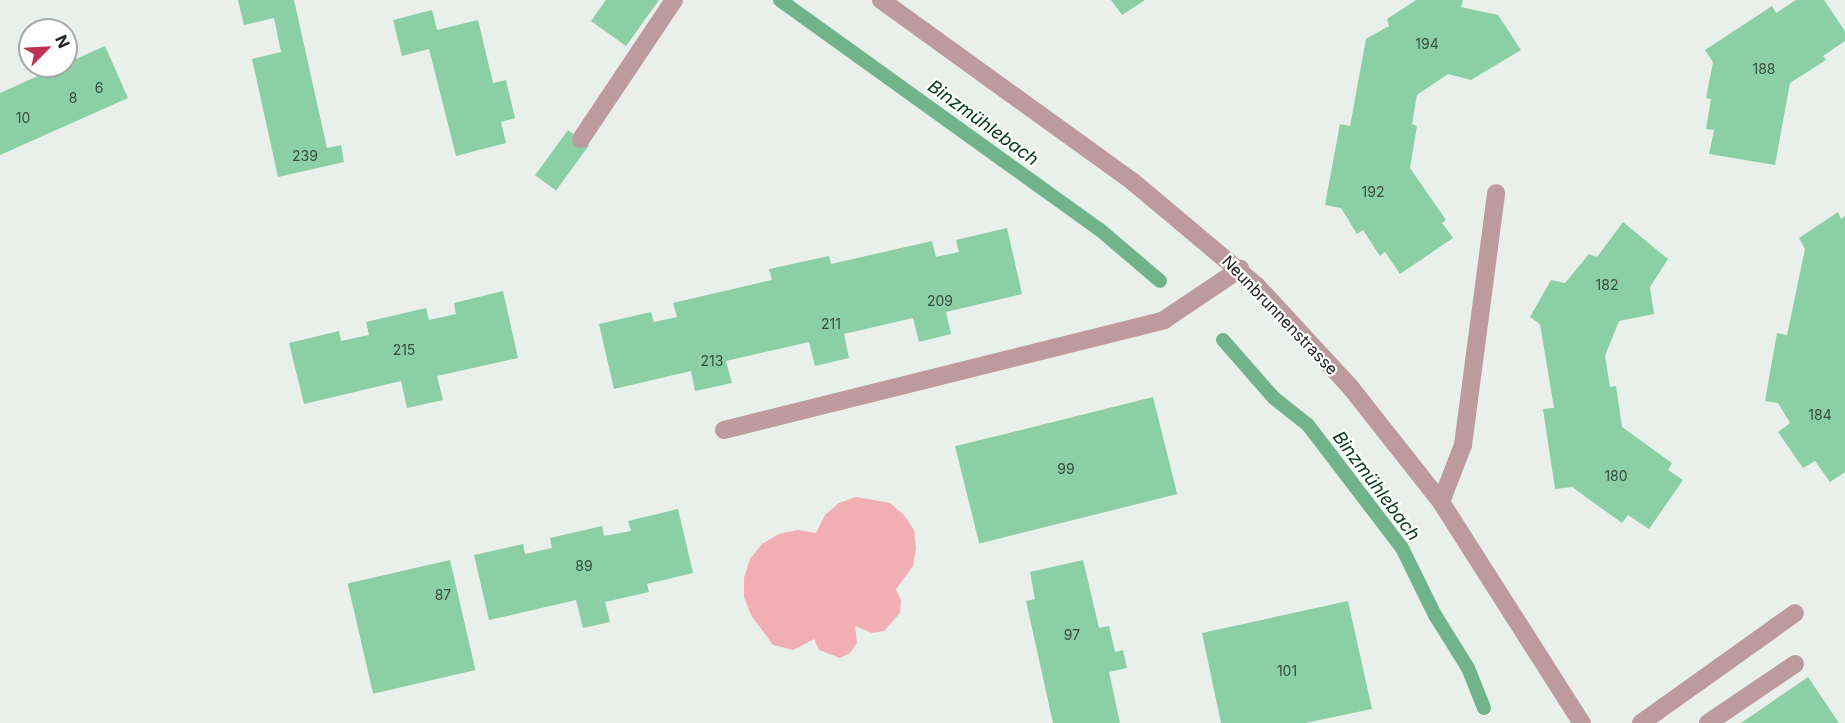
<!DOCTYPE html>
<html>
<head>
<meta charset="utf-8">
<style>
  body { margin:0 }
  #map { position:relative; width:1845px; height:723px; overflow:hidden; background:#e9efeb; font-family:Inter,sans-serif }
  div>[style] { position:absolute }
  [style*='--x'] { left:calc(var(--x)*1px); top:calc(var(--y)*1px); width:calc(var(--w)*1px); rotate:calc(var(--a)*1deg) }
  .green>* { inset:0; background:#f2aeb5 }
  .stream>* { height:14px; margin:-7px; padding:0 7px; transform-origin:7px; border-radius:7px; background:#71b48b }
  .building>* { inset:0; background:#8bcfa5; transform-origin:0 0 }
  .lane>* { height:18px; margin:-9px; padding:0 9px; transform-origin:9px; border-radius:9px; background:#bd9a9d }
  .street>* { height:18px; margin:-9px; padding:0 9px; transform-origin:9px; border-radius:9px; background:#bd9a9d }
  span { translate:-50% -50%; white-space:nowrap; text-align:center; line-height:1.15; -webkit-text-stroke:4.5px #fff; paint-order:stroke }
  .number-label { font-size:14px; color:#3b4d42 }
  .number-label span { -webkit-text-stroke-width:0 }
  .street-label { font-size:16px; color:#202221 }
  .water-label { font-size:18px; color:#00371c; font-style:italic }
  .north { position:absolute; left:18px; top:18px; width:60px; height:60px; box-sizing:border-box; background:#fff; border:2px solid #a6a7a6; border-radius:50%; rotate:66deg; font-size:16px; font-weight:700; line-height:24px; text-align:center; color:#202221 }
  .north::after { content:''; display:block; margin:auto; width:21px; height:27px; background:#c03052; clip-path:polygon(50% 0,100% 100%,50% 72%,0 100%) }
</style>
</head>
<body>
<div id="map">
  <div class="green">
    <div style="clip-path:polygon(856px 497px,890px 503px,904px 515px,914px 530px,916px 548px,913px 566px,896px 589px,901px 601px,900px 613px,884px 631px,872px 633px,855px 626px,857px 643px,850px 653px,840px 658px,819px 650px,814px 639px,793px 650px,773px 645px,751px 615px,744px 597px,744px 578px,750px 559px,762px 544px,779px 534px,798px 530px,816px 533px,825px 515px,839px 503px)"></div>
  </div>
  <div class="stream">
    <div style="--x:780;--y:0;--w:393;--a:35.7"></div>
    <div style="--x:1099;--y:229;--w:80;--a:40.4"></div>
    <div style="--x:1223;--y:340;--w:77;--a:48.7"></div>
    <div style="--x:1274;--y:398;--w:43;--a:38.5"></div>
    <div style="--x:1308;--y:425;--w:155;--a:52.6"></div>
    <div style="--x:1402;--y:548;--w:75;--a:63.8"></div>
    <div style="--x:1435;--y:615;--w:62;--a:58.1"></div>
    <div style="--x:1468;--y:668;--w:43;--a:68.2"></div>
  </div>
  <div class="building">
    <div style="clip-path:polygon(238px 0,294px 0,327px 148px,341px 145px,344px 162px,278px 177px,252px 59px,281px 52px,274px 18px,244px 25px)"></div>
    <div style="clip-path:polygon(606px 0,659px 0,626px 46px,591px 21px)"></div>
    <div style="clip-path:polygon(1111px 0,1145px 0,1122px 15px)"></div>
    <div style="clip-path:polygon(1416px 0,1463px 0,1461px 7px,1498px 15px,1521px 50px,1471px 80px,1448px 74px,1417px 95px,1412px 124px,1417px 126px,1410px 168px,1446px 220px,1442px 223px,1453px 238px,1400px 274px,1385px 252px,1380px 256px,1363px 230px,1357px 234px,1341px 208px,1325px 205px,1340px 124px,1350px 126px,1366px 39px,1389px 26px,1387px 19px)"></div>
    <div style="clip-path:polygon(1796px 0,1824px 0,1845px 31px,1845px 41px,1823px 56px,1826px 60px,1790px 83px,1775px 165px,1709px 154px,1714px 130px,1706px 129px,1711px 99px,1706px 98px,1713px 62px,1705px 50px,1772px 6px,1776px 13px)"></div>
    <div style="clip-path:polygon(432px 10px,437px 30px,478px 20px,493px 83px,506px 80px,515px 118px,501px 122px,506px 143px,456px 156px,429px 49px,402px 56px,393px 20px)"></div>
    <div style="clip-path:polygon(105px 46px,128px 98px,0 155px,0 93px)"></div>
    <div style="left:568px;top:130px;width:26px;height:56px;rotate:36deg"></div>
    <div style="clip-path:polygon(1838px 212px,1841px 219px,1845px 216px,1845px 472px,1830px 482px,1815px 461px,1803px 468px,1778px 432px,1790px 423px,1778px 403px,1765px 401px,1777px 333px,1787px 335px,1805px 249px,1799px 238px)"></div>
    <div style="clip-path:polygon(1623px 222px,1668px 259px,1650px 287px,1654px 314px,1619px 321px,1605px 356px,1610px 387px,1616px 386px,1622px 427px,1672px 463px,1668px 470px,1683px 480px,1649px 529px,1628px 515px,1622px 523px,1572px 487px,1555px 489px,1543px 409px,1554px 408px,1540px 324px,1530px 317px,1551px 280px,1565px 283px,1589px 254px,1597px 257px)"></div>
    <div style="clip-path:polygon(1007px 228px,1022px 294px,946px 312px,951px 334px,919px 342px,913px 318px,844px 334px,849px 358px,815px 366px,809px 342px,726px 361px,732px 383px,695px 391px,691px 371px,614px 389px,599px 324px,651px 312px,654px 322px,677px 317px,673px 303px,772px 280px,769px 269px,829px 256px,831px 264px,932px 241px,936px 257px,959px 252px,956px 240px)"></div>
    <div style="clip-path:polygon(503px 291px,518px 358px,437px 376px,443px 400px,407px 408px,401px 381px,304px 404px,289px 343px,339px 331px,341px 341px,369px 335px,366px 322px,426px 308px,429px 320px,456px 314px,454px 303px)"></div>
    <div style="left:1153px;top:397px;width:100px;height:204px;rotate:76deg"></div>
    <div style="clip-path:polygon(678px 509px,693px 573px,647px 584px,649px 592px,605px 602px,610px 622px,583px 628px,576px 600px,489px 620px,474px 555px,523px 544px,525px 554px,552px 548px,550px 538px,602px 526px,604px 536px,631px 531px,628px 521px)"></div>
    <div style="left:450px;top:560px;width:113px;height:105px;rotate:77deg"></div>
    <div style="clip-path:polygon(1083px 560px,1099px 628px,1109px 626px,1115px 652px,1123px 650px,1127px 668px,1109px 672px,1120px 723px,1053px 723px,1026px 601px,1035px 599px,1030px 572px)"></div>
    <div style="clip-path:polygon(1348px 601px,1372px 709px,1305px 723px,1221px 723px,1202px 633px)"></div>
    <div style="clip-path:polygon(1808px 677px,1839px 723px,1741px 723px)"></div>
  </div>
  <div class="lane">
    <div style="--x:581;--y:139;--w:167;--a:-56.2"></div>
    <div style="--x:724;--y:430;--w:454;--a:-14"></div>
    <div style="--x:1164;--y:320;--w:92;--a:-33.9"></div>
    <div style="--x:1441;--y:502;--w:61;--a:-68.9"></div>
    <div style="--x:1463;--y:445;--w:254;--a:-82.5"></div>
    <div style="--x:1641;--y:723;--w:189;--a:-35.5"></div>
    <div style="--x:1708;--y:723;--w:105;--a:-34.1"></div>
  </div>
  <div class="street">
    <div style="--x:881;--y:0;--w:309;--a:35.8"></div>
    <div style="--x:1132;--y:181;--w:163;--a:40"></div>
    <div style="--x:1257;--y:286;--w:139;--a:47.3"></div>
    <div style="--x:1351;--y:388;--w:145;--a:51.7"></div>
    <div style="--x:1441;--y:502;--w:262;--a:57.5"></div>
  </div>
  <div class="number-label">
    <span style="left:1427px;top:44px">194</span>
    <span style="left:1764px;top:69px">188</span>
    <span style="left:99px;top:88px">6</span>
    <span style="left:73px;top:98px">8</span>
    <span style="left:23px;top:118px">10</span>
    <span style="left:305px;top:156px">239</span>
    <span style="left:1373px;top:192px">192</span>
    <span style="left:1607px;top:285px">182</span>
    <span style="left:940px;top:301px">209</span>
    <span style="left:831px;top:324px">211</span>
    <span style="left:404px;top:350px">215</span>
    <span style="left:712px;top:361px">213</span>
    <span style="left:1820px;top:415px">184</span>
    <span style="left:1066px;top:469px">99</span>
    <span style="left:1616px;top:476px">180</span>
    <span style="left:584px;top:566px">89</span>
    <span style="left:443px;top:595px">87</span>
    <span style="left:1072px;top:635px">97</span>
    <span style="left:1287px;top:671px">101</span>
  </div>
  <div class="street-label">
    <span style="left:1280px;top:315px;rotate:46deg">Neunbrunnenstrasse</span>
  </div>
  <div class="water-label">
    <span style="left:983px;top:123px;rotate:36deg">Binzmühlebach</span>
    <span style="left:1376px;top:486px;rotate:53deg">Binzmühlebach</span>
  </div>
  <div class="north">N</div>
</div>
</body>
</html>
